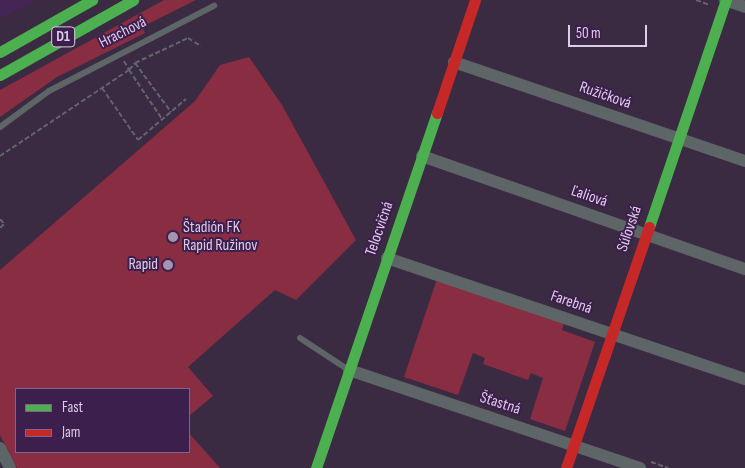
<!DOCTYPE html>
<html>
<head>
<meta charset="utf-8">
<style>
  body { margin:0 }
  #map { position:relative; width:745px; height:468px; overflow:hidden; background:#3a2a42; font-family:"Sofia Sans Condensed",sans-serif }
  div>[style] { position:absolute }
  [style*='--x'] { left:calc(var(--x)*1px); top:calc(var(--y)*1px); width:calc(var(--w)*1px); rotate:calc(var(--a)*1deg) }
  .built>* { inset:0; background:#442556 }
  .green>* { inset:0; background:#892d43 }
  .path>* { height:2px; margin-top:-1px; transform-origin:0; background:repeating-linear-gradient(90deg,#63646c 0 5px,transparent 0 7.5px) }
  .lane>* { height:6px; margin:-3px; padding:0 3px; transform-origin:3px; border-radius:3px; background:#5d6567 }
  .street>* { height:12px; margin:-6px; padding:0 6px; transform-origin:6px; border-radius:6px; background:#5d6567 }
  .fast>* { height:11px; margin:-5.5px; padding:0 5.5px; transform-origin:5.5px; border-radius:5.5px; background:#4caf50 }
  .jam>* { height:11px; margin:-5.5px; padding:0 5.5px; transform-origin:5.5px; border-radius:5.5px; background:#c62828 }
  .dots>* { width:14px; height:14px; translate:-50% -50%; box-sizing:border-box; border:2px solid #3d1f4d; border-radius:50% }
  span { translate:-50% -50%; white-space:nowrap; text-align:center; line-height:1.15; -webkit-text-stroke:4px #3d1f4d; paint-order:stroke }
  .shield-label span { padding:1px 4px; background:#3d1f4d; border:1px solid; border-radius:4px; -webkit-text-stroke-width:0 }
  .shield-label { font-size:15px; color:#decde9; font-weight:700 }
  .street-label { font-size:16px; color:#decde9 }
  .poi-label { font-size:16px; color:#decde9 }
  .left { translate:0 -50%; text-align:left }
  .right { translate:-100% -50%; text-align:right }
  .legend { position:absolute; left:15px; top:388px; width:175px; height:65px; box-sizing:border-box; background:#3d1f4d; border:1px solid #7d658b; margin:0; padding:6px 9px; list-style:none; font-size:15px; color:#decde9 }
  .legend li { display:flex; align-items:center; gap:10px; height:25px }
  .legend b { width:25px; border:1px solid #7d658b }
  .scale { position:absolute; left:568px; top:25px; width:79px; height:22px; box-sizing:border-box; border:2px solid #decde9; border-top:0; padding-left:6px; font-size:15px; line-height:18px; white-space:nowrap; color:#decde9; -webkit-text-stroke:4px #3d1f4d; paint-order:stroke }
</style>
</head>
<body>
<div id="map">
  <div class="built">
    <div style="clip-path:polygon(0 0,37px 0,0 19px)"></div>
  </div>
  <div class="green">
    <div style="clip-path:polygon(164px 0,196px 0,142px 27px,145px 33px,57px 77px,0 117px,0 90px)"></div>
    <div style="clip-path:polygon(249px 57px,282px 105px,356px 240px,296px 300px,275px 290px,188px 367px,213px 396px,189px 416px,189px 389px,16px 389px,16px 452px,189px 452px,189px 433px,220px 468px,17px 468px,0 435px,0 270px,195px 101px,220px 65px)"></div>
    <div style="clip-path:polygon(437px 279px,564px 323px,562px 330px,595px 342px,565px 431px,530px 419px,543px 378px,531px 373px,528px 380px,483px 364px,485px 358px,473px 353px,458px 395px,404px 377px)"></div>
  </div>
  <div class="path">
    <div style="--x:696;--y:0;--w:15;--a:20"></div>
    <div style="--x:124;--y:61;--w:10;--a:61"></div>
    <div style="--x:129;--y:70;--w:9;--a:-49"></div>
    <div style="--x:135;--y:63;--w:59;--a:-25.3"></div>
    <div style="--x:188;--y:38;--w:15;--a:32"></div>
    <div style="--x:135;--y:63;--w:61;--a:53.7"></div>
    <div style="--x:102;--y:88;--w:63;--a:55.3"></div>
    <div style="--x:138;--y:140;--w:63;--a:-40.5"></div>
    <div style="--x:0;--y:156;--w:155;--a:-33.7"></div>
    <div style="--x:129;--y:70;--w:59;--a:56"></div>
    <div style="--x:0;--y:219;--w:6;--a:51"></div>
    <div style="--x:4;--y:224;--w:6;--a:135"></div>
    <div style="--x:651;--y:462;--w:18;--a:19"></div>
  </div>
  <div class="lane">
    <div style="--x:0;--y:127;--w:61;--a:-36.3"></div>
    <div style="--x:49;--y:91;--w:186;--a:-27.3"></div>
    <div style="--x:300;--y:338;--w:56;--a:33.4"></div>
  </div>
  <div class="street">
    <div style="--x:725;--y:0;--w:21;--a:19"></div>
    <div style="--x:454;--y:62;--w:307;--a:18.8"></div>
    <div style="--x:422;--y:156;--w:342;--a:19.3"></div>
    <div style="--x:387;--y:258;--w:378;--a:18.7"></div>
    <div style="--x:349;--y:370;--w:307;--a:18.6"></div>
    <div style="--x:0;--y:448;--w:22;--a:63"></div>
  </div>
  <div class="fast">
    <div style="--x:0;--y:52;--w:106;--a:-29.5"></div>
    <div style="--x:0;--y:75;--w:153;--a:-29.4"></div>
    <div style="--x:649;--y:227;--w:240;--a:-71.3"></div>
    <div style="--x:316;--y:468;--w:375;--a:-71.2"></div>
  </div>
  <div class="jam">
    <div style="--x:437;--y:113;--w:119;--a:-71.4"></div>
    <div style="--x:566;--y:468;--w:255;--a:-71"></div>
  </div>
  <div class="dots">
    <div style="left:173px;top:237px;background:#a594af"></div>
    <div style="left:168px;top:265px;background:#a594af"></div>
  </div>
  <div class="shield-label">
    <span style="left:63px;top:37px">D1</span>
  </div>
  <div class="street-label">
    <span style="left:123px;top:33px;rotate:-27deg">Hrachová</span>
    <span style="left:605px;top:96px;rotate:19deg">Ružičková</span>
    <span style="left:589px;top:197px;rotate:19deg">Ľaliová</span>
    <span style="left:380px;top:229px;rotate:-71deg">Telocvičná</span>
    <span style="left:630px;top:229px;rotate:-71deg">Súľovská</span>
    <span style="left:571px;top:303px;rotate:19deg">Farebná</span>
    <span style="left:500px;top:404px;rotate:18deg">Šťastná</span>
  </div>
  <div class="poi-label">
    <span class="left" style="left:183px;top:237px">Štadión FK<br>Rapid Ružinov</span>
    <span class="right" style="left:158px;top:265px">Rapid</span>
  </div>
  <ul class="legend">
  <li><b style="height:6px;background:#4caf50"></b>Fast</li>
  <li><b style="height:6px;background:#c62828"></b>Jam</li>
  </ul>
  <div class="scale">50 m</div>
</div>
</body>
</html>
